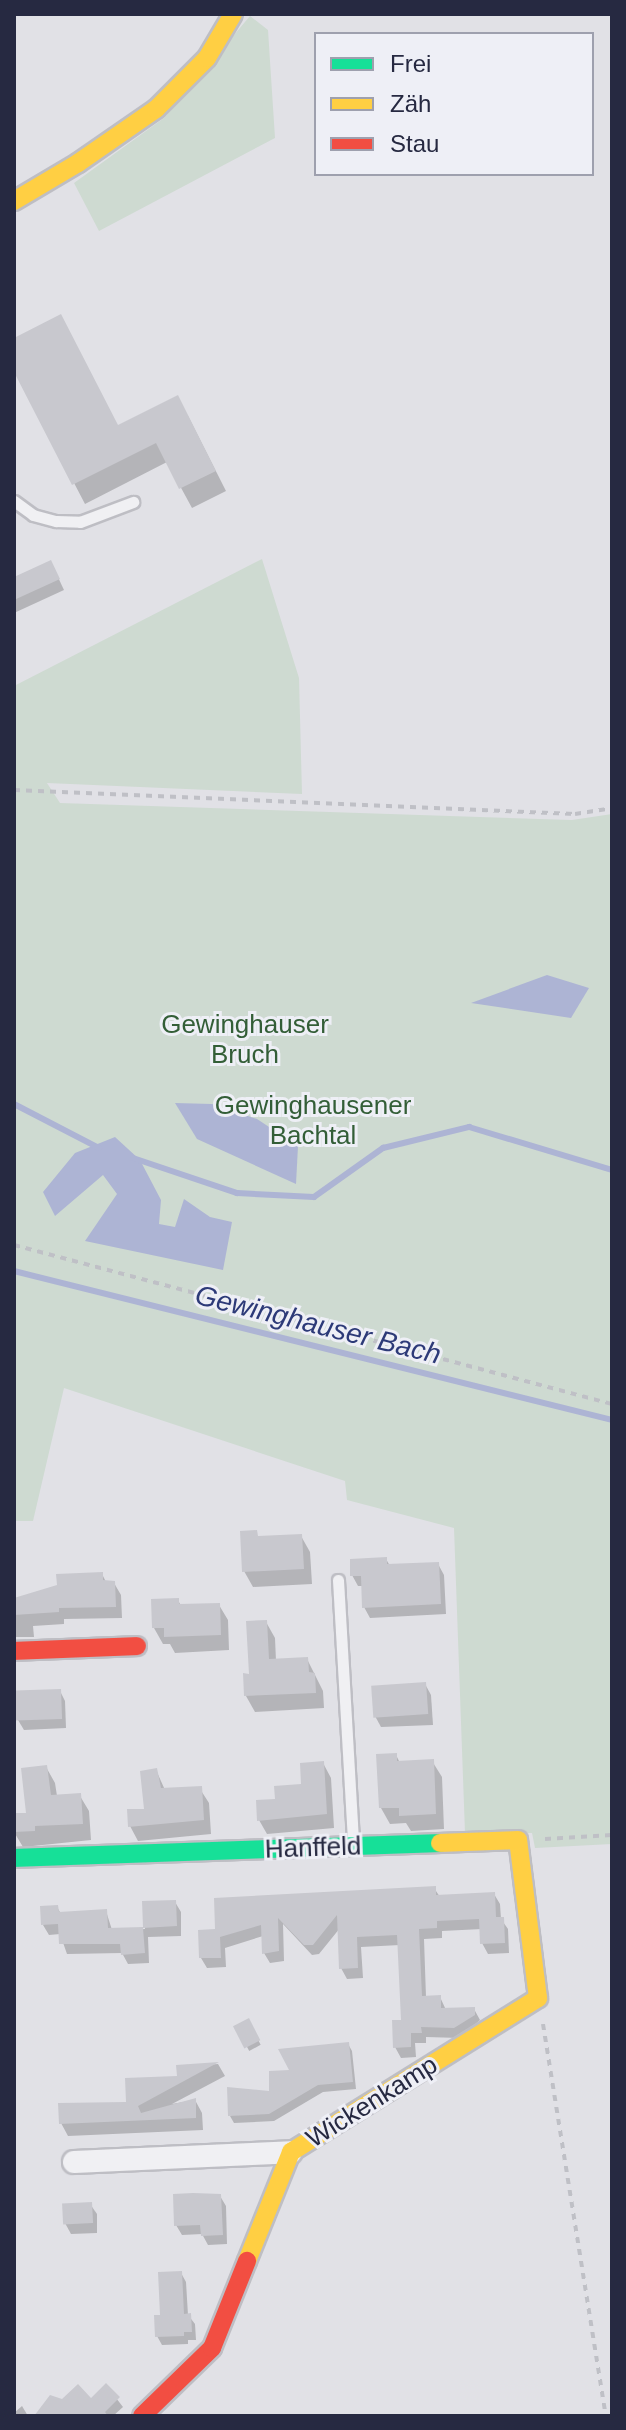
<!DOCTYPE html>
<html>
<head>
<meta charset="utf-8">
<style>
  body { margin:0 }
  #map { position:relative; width:626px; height:2430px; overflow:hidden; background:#e1e1e6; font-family:Arial,sans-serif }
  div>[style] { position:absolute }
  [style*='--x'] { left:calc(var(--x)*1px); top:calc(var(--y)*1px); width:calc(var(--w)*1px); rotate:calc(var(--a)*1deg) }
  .green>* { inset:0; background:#cedad1 }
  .water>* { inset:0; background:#adb4d4 }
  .shadow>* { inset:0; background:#0003; transform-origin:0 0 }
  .stream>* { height:6px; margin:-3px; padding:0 3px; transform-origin:3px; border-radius:3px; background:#adb4d4 }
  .building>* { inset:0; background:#c8c8ce; transform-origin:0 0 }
  .path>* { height:4px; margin-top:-2px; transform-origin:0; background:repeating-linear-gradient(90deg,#bfc0c6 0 6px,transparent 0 12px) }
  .roads { filter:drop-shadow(2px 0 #bebec4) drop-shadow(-2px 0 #bebec4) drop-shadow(0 2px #bebec4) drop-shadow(0 -2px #bebec4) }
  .lane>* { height:11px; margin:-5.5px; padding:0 5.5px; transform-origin:5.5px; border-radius:5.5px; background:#f0f0f3 }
  .street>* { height:22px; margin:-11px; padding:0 11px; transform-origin:11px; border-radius:11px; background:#f0f0f3 }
  .fast>* { height:18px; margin:-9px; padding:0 9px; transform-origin:9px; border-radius:9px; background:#16e098 }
  .slow>* { height:18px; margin:-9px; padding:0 9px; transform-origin:9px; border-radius:9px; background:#ffcf43 }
  .jam>* { height:18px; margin:-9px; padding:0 9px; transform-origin:9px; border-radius:9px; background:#f24e42 }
  span { translate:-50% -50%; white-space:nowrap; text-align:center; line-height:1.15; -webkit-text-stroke:6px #eeeff6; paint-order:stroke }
  .park-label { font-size:26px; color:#335e37 }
  .street-label { font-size:26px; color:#262941 }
  .water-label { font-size:28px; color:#2d3a78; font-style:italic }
  .frame { position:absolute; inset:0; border:16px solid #262941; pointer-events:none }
  .legend { position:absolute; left:314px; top:32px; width:280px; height:144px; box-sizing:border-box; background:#eeeff6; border:2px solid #9ea0ae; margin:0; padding:10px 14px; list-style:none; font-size:24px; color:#262941 }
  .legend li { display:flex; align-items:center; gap:16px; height:40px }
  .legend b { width:40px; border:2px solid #9ea0ae }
</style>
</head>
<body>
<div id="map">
  <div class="green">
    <div style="clip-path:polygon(250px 16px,268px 30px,275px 138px,99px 231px,74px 183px,164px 118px)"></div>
    <div style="clip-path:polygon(262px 559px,299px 678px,302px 794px,47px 783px,60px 803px,572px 820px,612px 814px,612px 1844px,535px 1848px,532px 1833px,465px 1833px,454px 1528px,347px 1500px,345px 1481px,64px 1388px,33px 1521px,14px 1521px,14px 686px)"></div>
  </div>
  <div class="water">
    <div style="clip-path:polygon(547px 975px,589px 988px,571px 1018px,471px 1003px)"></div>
    <div style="clip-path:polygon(175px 1103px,212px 1104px,257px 1119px,298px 1146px,296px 1184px,197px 1139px)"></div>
    <div style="clip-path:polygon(115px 1137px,140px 1160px,161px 1200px,159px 1224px,175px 1227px,184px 1199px,210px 1217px,232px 1222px,223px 1270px,85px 1241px,117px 1194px,103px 1175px,55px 1216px,43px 1192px,75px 1153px)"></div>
  </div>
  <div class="shadow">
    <div style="clip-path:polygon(14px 340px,118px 427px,188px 416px,226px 491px,192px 508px,167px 462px,85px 504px,14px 368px)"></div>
    <div style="clip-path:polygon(56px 573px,64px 590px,14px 613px,14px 580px)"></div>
    <div style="clip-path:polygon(301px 1536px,310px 1552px,312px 1584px,253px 1587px,244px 1571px,259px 1538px)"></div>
    <div style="clip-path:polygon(386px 1559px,390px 1566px,438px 1564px,444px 1575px,446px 1614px,370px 1618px,364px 1607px,364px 1586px,358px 1586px,352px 1575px)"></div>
    <div style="clip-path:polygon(102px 1574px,106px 1582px,114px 1583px,121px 1595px,122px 1618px,64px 1619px,64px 1624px,33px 1626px,34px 1637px,14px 1637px,14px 1599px)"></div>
    <div style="clip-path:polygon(178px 1600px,181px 1606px,219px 1605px,228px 1620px,229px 1650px,175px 1653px,170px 1644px,163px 1644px,154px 1628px)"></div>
    <div style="clip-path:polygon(266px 1622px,275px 1638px,276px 1661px,307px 1659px,323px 1691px,324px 1708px,255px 1712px,246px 1696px)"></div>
    <div style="clip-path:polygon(425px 1684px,431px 1695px,433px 1725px,381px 1727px,375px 1716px)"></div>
    <div style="clip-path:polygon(60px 1691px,65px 1701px,66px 1728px,24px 1730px,18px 1720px)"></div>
    <div style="clip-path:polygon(396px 1755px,400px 1763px,432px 1761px,442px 1777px,444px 1829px,411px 1831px,406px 1823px,390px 1824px,381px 1808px)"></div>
    <div style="clip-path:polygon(323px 1763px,331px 1778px,334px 1828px,267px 1834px,259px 1820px,277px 1801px,303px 1786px)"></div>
    <div style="clip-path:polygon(46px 1767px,55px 1783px,57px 1796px,80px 1796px,89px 1811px,91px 1840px,23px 1847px,14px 1832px,14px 1815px,28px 1815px)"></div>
    <div style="clip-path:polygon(156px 1770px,165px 1790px,200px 1789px,209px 1803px,211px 1834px,138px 1841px,130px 1826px,146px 1810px)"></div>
    <div style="clip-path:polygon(434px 1888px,440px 1897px,494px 1894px,500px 1904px,501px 1919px,508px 1929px,509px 1953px,488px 1954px,482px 1943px,482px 1929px,442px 1931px,442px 1938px,424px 1939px,426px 1997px,440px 1997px,446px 2010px,474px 2009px,480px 2020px,460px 2038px,426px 2037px,426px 2043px,415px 2043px,416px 2057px,401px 2058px,395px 2047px,403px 2022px,400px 1945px,361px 1947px,363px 1978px,347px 1979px,341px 1968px,340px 1928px,319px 1954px,312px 1955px,283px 1924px,284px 1961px,270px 1963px,264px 1953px,263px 1936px,225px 1948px,226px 1967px,207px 1968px,201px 1958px,217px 1931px,216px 1900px)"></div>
    <div style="clip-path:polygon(175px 1902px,181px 1912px,181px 1936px,148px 1937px,149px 1963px,128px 1964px,122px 1953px,67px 1954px,60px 1934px,49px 1935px,43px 1925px,57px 1907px,61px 1914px,106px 1911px,112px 1930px,145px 1929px,144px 1903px)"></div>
    <div style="left:248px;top:2021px;width:27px;height:13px;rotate:62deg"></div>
    <div style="clip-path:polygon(348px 2044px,352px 2051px,356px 2089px,323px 2092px,274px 2121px,234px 2123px,230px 2116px,272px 2093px,292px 2072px)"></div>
    <div style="clip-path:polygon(218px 2064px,225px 2076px,172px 2104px,195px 2100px,202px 2113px,203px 2130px,68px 2136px,61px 2123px,128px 2104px,179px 2077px,178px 2067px)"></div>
    <div style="clip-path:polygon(220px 2196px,226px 2206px,227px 2244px,208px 2245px,202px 2234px,182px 2235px,176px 2225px)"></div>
    <div style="clip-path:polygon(90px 2204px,97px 2214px,97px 2233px,71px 2234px,65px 2223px)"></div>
    <div style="clip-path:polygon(181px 2273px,186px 2282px,188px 2315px,195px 2324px,196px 2340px,188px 2340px,188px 2344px,162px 2345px,157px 2336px)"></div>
    <div style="clip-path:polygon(106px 2385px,123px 2407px,113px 2416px,37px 2416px,62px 2401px,91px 2400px)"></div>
    <div style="clip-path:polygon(22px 2406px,28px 2416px,14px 2416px,14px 2413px)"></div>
  </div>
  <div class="stream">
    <div style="--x:14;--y:1104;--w:96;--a:27.4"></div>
    <div style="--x:133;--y:1158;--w:110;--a:18.6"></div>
    <div style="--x:237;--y:1193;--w:77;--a:3"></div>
    <div style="--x:314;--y:1197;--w:85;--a:-35.4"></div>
    <div style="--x:383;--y:1148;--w:89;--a:-13.7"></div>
    <div style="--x:469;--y:1127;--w:149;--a:16.7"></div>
    <div style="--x:14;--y:1271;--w:616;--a:13.99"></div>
  </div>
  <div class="building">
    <div style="clip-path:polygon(61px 314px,118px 425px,178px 395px,216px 471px,179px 489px,156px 443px,72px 485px,14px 372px,14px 338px)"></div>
    <div style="clip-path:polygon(51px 560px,60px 579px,14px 600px,14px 577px)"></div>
    <div style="clip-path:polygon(257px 1530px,258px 1536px,302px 1534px,304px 1569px,242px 1572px,240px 1531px)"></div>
    <div style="clip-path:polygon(387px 1557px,387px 1564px,439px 1562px,441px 1604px,362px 1608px,361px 1576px,350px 1576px,350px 1559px)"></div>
    <div style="clip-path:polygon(103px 1572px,103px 1580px,115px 1581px,116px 1607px,59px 1608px,59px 1612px,14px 1615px,14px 1598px,57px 1585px,56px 1574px)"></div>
    <div style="clip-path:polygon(179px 1598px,179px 1604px,220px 1603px,221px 1635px,164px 1637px,164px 1628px,152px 1628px,151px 1599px)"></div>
    <div style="clip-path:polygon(267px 1620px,269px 1659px,308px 1657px,309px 1672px,315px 1673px,316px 1693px,244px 1696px,243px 1673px,249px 1674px,246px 1621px)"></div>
    <div style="left:426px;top:1682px;width:32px;height:55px;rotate:86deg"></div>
    <div style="left:61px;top:1689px;width:30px;height:46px;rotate:88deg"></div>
    <div style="clip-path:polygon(397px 1753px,397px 1761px,434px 1759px,436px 1814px,399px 1816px,399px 1808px,379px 1808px,376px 1754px)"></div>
    <div style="clip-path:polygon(324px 1761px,327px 1814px,257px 1821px,256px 1800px,275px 1799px,274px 1786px,301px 1784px,300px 1763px)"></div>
    <div style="clip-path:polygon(47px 1765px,51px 1795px,81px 1793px,83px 1824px,35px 1826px,35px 1831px,14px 1832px,14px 1813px,26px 1813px,21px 1768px)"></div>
    <div style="clip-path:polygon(157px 1768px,161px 1788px,202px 1786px,204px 1820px,128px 1827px,127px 1809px,144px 1809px,140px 1771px)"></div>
    <div style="clip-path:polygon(436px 1886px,436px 1895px,495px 1892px,496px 1917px,504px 1917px,505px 1943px,480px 1944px,479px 1919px,437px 1921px,437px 1928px,419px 1929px,422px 1996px,441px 1995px,441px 2008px,475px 2007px,475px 2015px,454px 2028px,421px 2027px,422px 2033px,411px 2033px,411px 2047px,393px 2048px,392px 2020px,401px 2020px,397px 1935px,357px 1937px,358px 1968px,339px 1969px,337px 1915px,313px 1945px,304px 1945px,278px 1918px,279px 1951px,262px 1954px,261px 1925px,220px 1937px,221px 1958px,199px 1958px,198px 1930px,215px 1929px,214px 1898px)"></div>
    <div style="clip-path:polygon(176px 1900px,177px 1926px,143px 1928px,145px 1953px,121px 1955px,120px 1944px,59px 1944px,58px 1924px,41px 1925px,40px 1906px,58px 1905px,59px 1912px,107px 1909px,108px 1928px,143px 1927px,142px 1901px)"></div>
    <div style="left:249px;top:2018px;width:25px;height:18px;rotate:63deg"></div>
    <div style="clip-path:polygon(349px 2042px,353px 2082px,318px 2085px,269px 2114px,228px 2116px,227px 2087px,269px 2091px,269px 2071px,289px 2070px,278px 2049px)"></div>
    <div style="clip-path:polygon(219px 2062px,138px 2106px,141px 2113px,196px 2098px,196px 2118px,59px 2124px,58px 2103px,126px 2102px,125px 2078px,177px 2076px,176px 2065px)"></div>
    <div style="clip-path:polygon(193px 2193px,221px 2194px,223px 2235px,201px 2236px,200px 2225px,174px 2226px,173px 2194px)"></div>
    <div style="left:92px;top:2202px;width:21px;height:30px;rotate:87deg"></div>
    <div style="clip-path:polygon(182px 2271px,184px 2314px,191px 2313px,192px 2332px,184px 2332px,184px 2336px,155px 2337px,154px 2315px,160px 2315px,158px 2272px)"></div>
    <div style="clip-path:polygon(106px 2383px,120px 2397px,105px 2412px,108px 2416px,34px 2416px,50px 2395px,62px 2399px,78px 2384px,91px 2398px)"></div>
  </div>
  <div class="path">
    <div style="--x:14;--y:790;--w:562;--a:2.45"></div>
    <div style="--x:575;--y:814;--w:37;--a:-9"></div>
    <div style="--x:14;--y:1245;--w:619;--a:14.89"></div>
    <div style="--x:545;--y:1839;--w:67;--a:-3.4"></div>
    <div style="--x:543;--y:2024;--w:397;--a:80.9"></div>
  </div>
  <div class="roads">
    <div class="lane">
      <div style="--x:14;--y:501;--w:24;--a:36"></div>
      <div style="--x:33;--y:515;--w:24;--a:15"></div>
      <div style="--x:56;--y:521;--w:24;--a:2"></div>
      <div style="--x:80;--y:522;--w:57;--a:-20.7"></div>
      <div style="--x:338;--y:1580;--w:262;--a:86.7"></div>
    </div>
    <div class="street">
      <div style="--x:74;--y:2162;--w:217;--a:-2.6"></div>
    </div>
    <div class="fast">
      <div style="--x:14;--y:1858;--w:426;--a:-2"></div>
    </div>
    <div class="slow">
      <div style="--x:14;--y:201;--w:74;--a:-30.7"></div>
      <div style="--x:78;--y:163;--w:95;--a:-34.7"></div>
      <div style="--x:156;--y:109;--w:72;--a:-45"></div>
      <div style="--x:207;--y:58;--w:51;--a:-59.4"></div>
      <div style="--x:247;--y:2261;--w:118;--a:-68"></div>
      <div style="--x:291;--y:2152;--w:291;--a:-31.9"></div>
      <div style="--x:538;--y:1998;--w:159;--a:-97.2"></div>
      <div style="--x:518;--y:1840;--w:78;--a:177.8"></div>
    </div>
    <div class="jam">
      <div style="--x:14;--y:1651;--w:123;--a:-2.3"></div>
      <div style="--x:142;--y:2416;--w:98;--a:-44.2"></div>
      <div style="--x:212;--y:2348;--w:94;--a:-68.1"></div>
    </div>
  </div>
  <div class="park-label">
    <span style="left:245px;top:1040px">Gewinghauser<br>Bruch</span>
    <span style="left:313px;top:1121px">Gewinghausener<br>Bachtal</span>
  </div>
  <div class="street-label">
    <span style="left:313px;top:1848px;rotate:-2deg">Hanffeld</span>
    <span style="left:372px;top:2102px;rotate:-32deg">Wickenkamp</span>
  </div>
  <div class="water-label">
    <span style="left:318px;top:1325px;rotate:14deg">Gewinghauser Bach</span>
  </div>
  <div class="frame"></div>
  <ul class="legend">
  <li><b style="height:10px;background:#16e098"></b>Frei</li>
  <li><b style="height:10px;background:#ffcf43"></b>Zäh</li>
  <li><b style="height:10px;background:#f24e42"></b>Stau</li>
  </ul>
</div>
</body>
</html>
